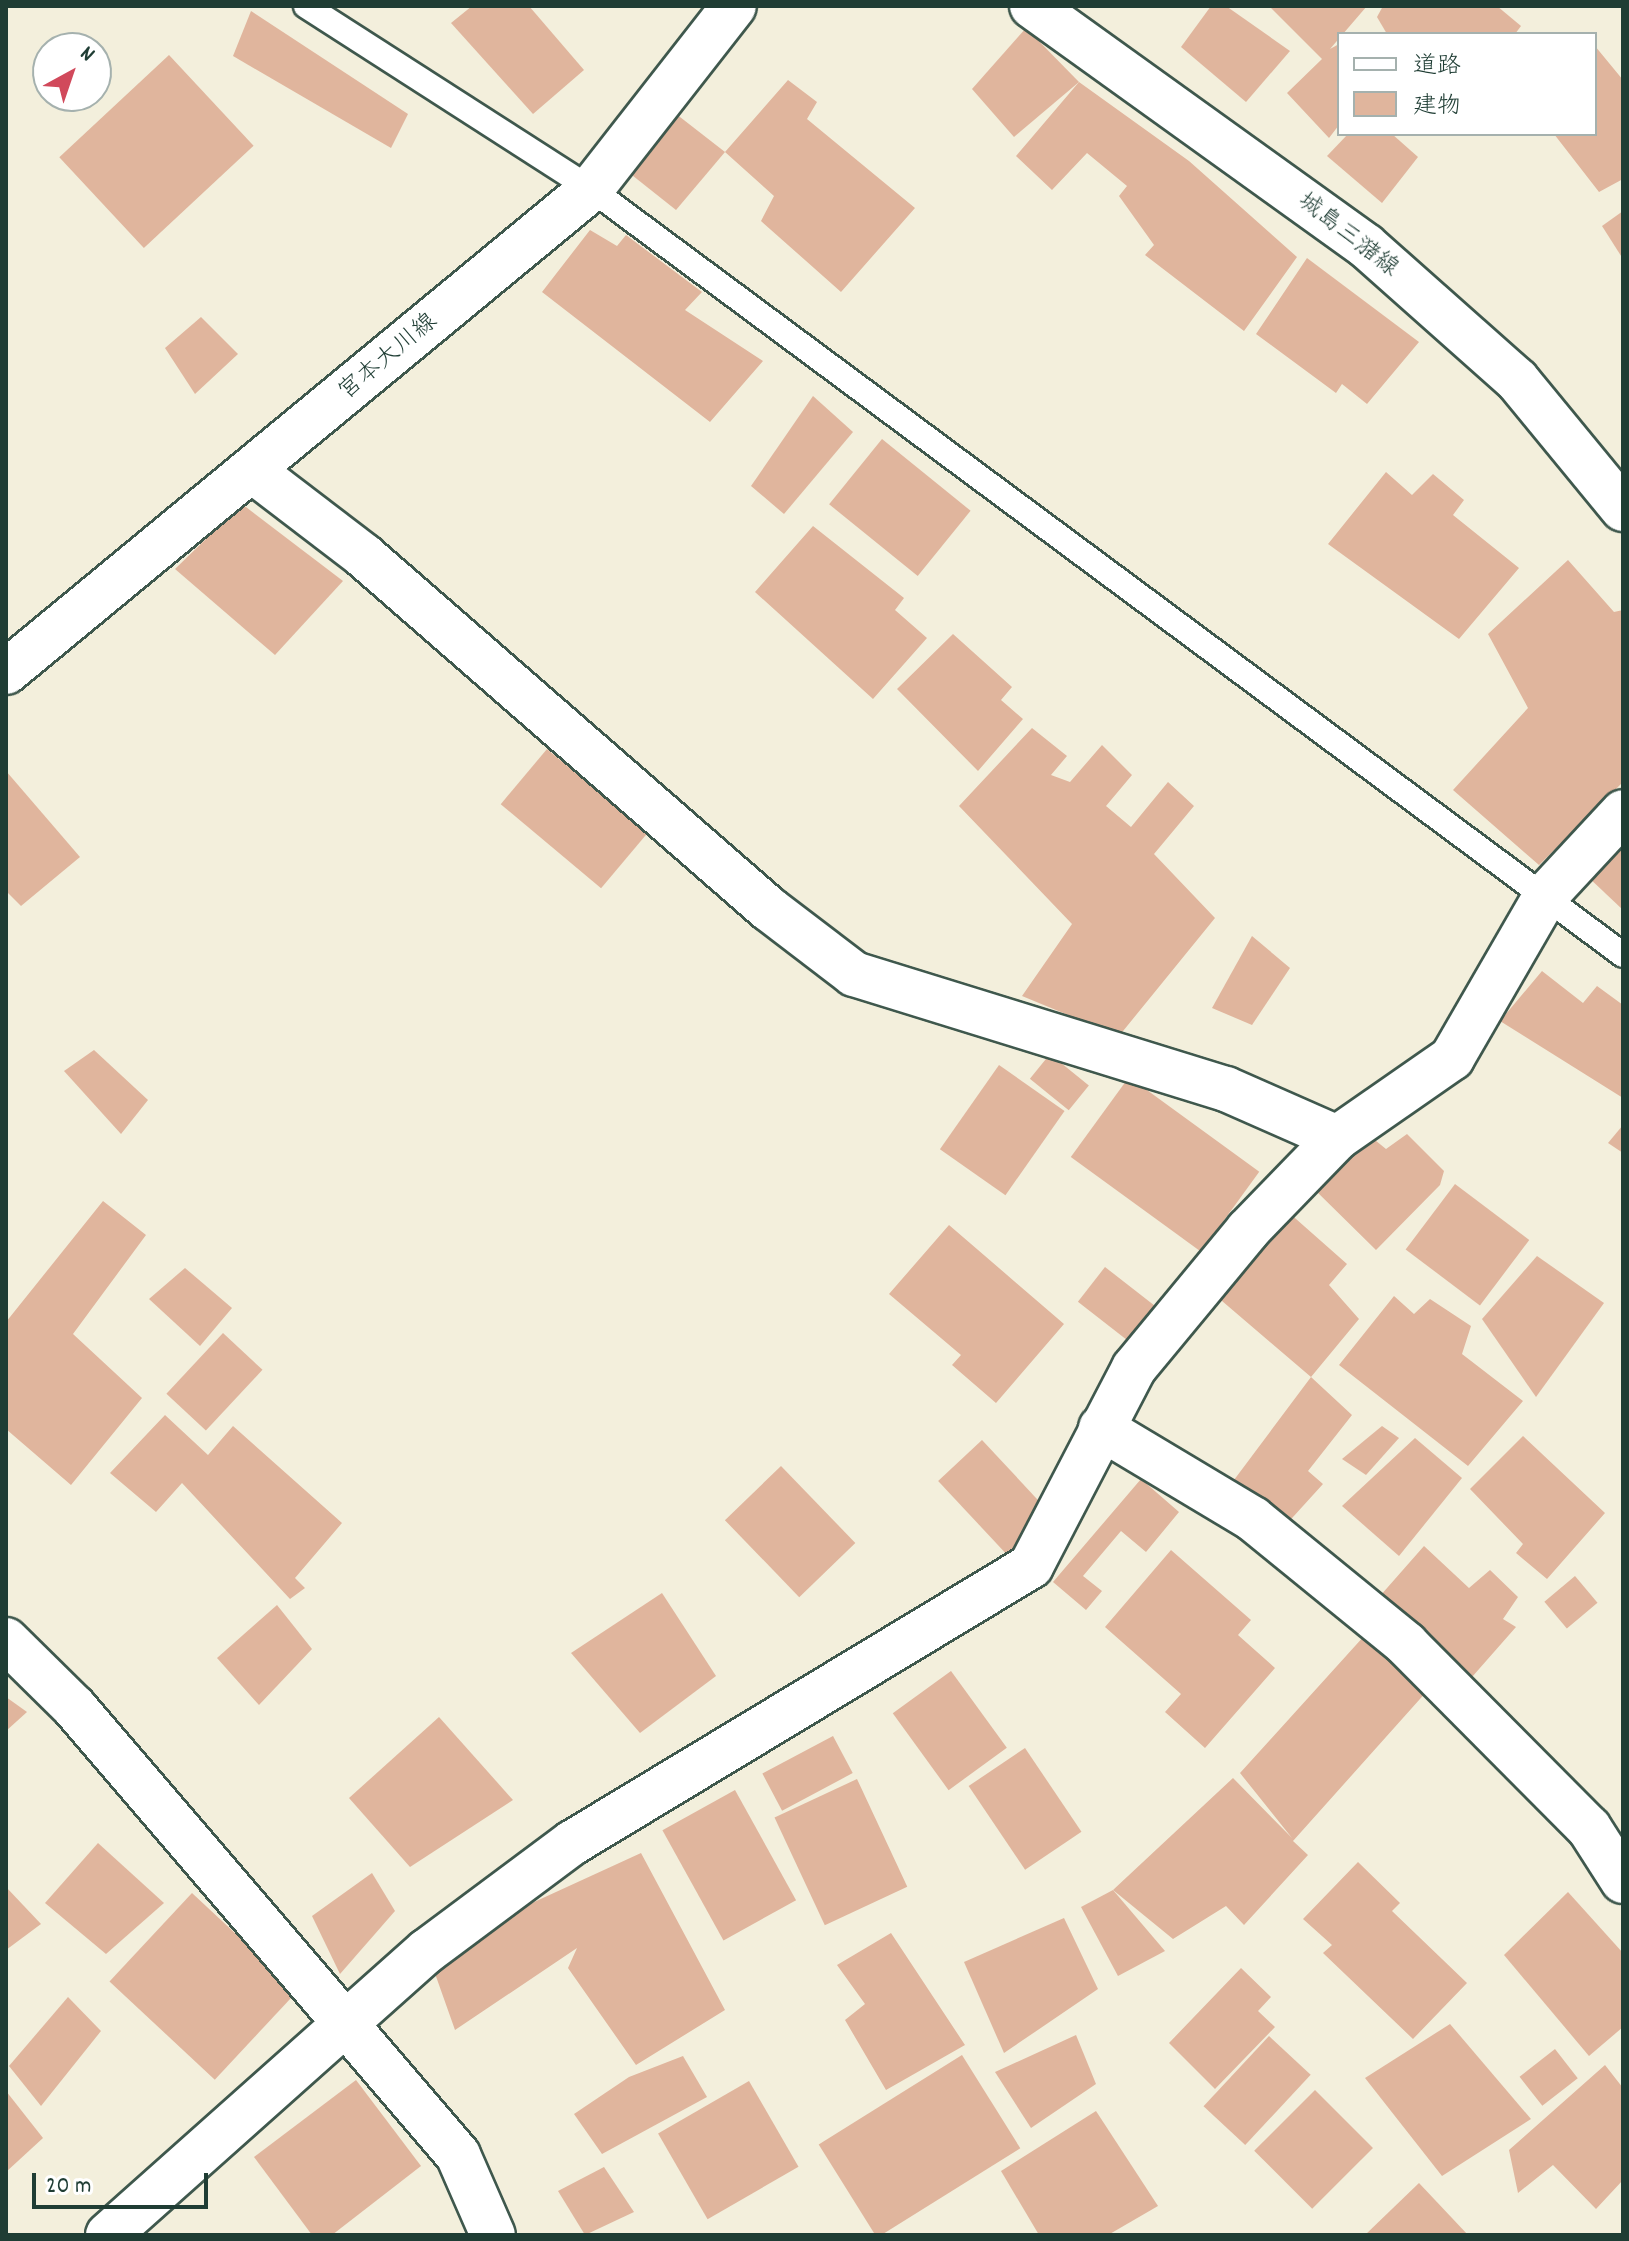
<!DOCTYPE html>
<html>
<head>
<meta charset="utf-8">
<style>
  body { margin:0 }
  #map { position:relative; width:1629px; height:2241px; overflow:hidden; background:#f3efdc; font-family:Dekko,"Klee One",sans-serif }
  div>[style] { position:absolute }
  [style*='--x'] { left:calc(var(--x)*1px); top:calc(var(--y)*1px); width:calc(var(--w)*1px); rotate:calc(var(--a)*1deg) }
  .building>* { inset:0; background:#e0b59d; transform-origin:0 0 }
  .roads { filter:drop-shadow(2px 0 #3f584d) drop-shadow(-2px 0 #3f584d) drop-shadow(0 2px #3f584d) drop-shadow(0 -2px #3f584d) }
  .lane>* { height:24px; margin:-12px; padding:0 12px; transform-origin:12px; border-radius:12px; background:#fff }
  .street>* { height:44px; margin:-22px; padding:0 22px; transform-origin:22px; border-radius:22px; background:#fff }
  .secondary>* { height:44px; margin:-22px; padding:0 22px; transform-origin:22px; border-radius:22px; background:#fff }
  span { translate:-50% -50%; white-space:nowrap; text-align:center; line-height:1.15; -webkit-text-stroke:6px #fff; paint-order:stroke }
  .street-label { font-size:24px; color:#1f3d34 }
  .frame { position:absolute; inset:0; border:8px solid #1f3d34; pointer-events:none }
  .legend { position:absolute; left:1337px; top:32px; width:260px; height:104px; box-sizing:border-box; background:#fff; border:2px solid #a5b1ae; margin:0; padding:10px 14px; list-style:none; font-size:24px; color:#1f3d34 }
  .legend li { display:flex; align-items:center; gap:16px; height:40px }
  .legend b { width:40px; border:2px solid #a5b1ae }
  .north { position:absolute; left:32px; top:32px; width:80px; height:80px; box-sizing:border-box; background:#fff; border:2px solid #a5b1ae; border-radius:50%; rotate:40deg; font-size:22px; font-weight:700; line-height:32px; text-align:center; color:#1f3d34 }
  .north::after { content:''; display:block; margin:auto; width:28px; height:36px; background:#d1495b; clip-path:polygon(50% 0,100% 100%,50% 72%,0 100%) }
  .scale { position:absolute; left:32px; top:2173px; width:176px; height:36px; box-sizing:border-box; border:4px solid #1f3d34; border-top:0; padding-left:10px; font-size:24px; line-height:28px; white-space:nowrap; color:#1f3d34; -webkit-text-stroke:6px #fff; paint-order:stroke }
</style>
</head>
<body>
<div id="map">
  <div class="building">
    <div style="clip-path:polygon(472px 6px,529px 6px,584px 70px,533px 114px,451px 23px)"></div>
    <div style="clip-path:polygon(1211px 6px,1226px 6px,1290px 51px,1246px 102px,1181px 47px)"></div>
    <div style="clip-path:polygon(1269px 6px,1367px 6px,1330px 49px,1339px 44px,1339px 125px,1329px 138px,1287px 93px,1322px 59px)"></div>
    <div style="clip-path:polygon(1383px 6px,1497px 6px,1521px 26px,1515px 34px,1387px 34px,1377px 17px)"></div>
    <div style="clip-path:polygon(251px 11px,408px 114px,391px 148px,233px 56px)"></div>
    <div style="clip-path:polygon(1026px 28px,1079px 82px,1014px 137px,972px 89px)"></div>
    <div style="clip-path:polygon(1595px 46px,1623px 80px,1623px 179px,1599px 192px,1554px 134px,1595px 134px)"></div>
    <div style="left:169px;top:55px;width:124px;height:150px;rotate:47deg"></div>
    <div style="clip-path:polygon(788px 80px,817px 102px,807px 119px,915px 208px,841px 292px,761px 221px,774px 196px,725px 152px)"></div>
    <div style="clip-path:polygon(1079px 82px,1189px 161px,1297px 257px,1244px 331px,1145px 255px,1154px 245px,1119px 196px,1127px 186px,1087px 153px,1052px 190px,1016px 156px)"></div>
    <div style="clip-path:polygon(671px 110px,725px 152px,676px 210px,613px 160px)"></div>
    <div style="clip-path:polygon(1348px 134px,1392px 134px,1418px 157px,1382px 203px,1327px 156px)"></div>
    <div style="clip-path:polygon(1623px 211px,1623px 259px,1602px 226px)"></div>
    <div style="clip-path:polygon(590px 230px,617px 246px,626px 235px,702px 292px,685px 310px,763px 361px,710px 422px,542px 292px)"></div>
    <div style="clip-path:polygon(1307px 258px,1419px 342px,1367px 404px,1342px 384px,1336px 393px,1256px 334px)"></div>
    <div style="clip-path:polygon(201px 317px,238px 354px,195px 394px,165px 348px)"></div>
    <div style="clip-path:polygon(813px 396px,853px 432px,784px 514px,751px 486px)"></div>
    <div style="left:882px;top:439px;width:114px;height:84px;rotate:39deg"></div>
    <div style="clip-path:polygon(1386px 472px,1412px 495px,1433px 474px,1464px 500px,1453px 515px,1519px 568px,1459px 639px,1328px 544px)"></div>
    <div style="clip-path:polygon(242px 504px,343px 581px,275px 655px,175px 569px)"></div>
    <div style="clip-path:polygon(813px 526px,904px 598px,895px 610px,927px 638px,873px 699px,755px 592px)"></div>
    <div style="clip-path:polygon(1568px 560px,1614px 612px,1623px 610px,1623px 782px,1539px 865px,1453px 790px,1528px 708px,1488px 634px)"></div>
    <div style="clip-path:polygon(953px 634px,1012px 687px,1001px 700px,1023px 719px,978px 771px,897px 689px)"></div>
    <div style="clip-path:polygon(1032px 728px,1067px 756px,1051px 775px,1070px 782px,1102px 745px,1132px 775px,1106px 806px,1131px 827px,1168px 782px,1194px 806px,1154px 854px,1215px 918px,1119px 1036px,1022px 996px,1072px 924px,959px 806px)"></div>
    <div style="left:547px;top:749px;width:131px;height:72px;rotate:40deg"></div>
    <div style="clip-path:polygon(6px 771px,80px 857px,21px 906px,6px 891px)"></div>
    <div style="clip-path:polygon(1623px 836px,1623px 910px,1586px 875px)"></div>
    <div style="clip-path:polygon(1252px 936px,1290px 968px,1252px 1025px,1212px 1008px)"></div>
    <div style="clip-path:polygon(1542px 971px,1583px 1003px,1597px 986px,1623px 1005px,1623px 1098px,1500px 1021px)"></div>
    <div style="clip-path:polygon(94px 1050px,148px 1100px,121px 1134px,64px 1071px)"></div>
    <div style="left:1050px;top:1054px;width:50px;height:32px;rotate:39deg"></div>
    <div style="left:999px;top:1065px;width:80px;height:103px;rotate:35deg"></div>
    <div style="left:1129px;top:1077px;width:161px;height:99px;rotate:36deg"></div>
    <div style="clip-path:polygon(1623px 1125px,1623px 1153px,1608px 1143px)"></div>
    <div style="clip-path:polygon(1407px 1134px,1444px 1171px,1440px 1185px,1376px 1250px,1313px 1188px,1370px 1136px,1386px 1149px)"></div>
    <div style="left:1455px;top:1184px;width:93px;height:82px;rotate:37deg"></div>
    <div style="clip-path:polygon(103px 1201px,146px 1235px,73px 1334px,142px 1398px,71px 1485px,6px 1429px,6px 1322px)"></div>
    <div style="clip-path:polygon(1287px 1211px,1347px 1264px,1329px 1285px,1359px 1319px,1311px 1377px,1201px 1283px)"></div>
    <div style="clip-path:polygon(949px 1225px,1064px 1324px,996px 1403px,952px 1365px,961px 1355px,889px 1294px)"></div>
    <div style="clip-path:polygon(1537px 1256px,1604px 1303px,1536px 1397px,1482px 1319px)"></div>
    <div style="left:1105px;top:1267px;width:68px;height:44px;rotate:38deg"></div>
    <div style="clip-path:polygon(185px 1268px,232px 1308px,200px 1346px,149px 1299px)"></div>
    <div style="clip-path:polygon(1394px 1296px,1414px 1314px,1430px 1299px,1471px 1326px,1462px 1354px,1523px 1401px,1468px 1466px,1339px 1365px)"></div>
    <div style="left:223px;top:1333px;width:54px;height:83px;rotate:43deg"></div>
    <div style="clip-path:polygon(1311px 1377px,1352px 1415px,1308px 1471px,1323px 1484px,1283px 1528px,1231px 1484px)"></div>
    <div style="clip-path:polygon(165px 1415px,208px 1455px,233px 1426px,342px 1523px,295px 1578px,305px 1588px,290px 1599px,182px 1483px,156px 1512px,110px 1473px)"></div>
    <div style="clip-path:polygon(1382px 1426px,1399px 1438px,1366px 1475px,1342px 1459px)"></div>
    <div style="clip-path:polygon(1523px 1436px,1605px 1513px,1547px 1579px,1516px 1553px,1523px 1544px,1470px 1489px)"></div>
    <div style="clip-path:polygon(1415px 1438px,1462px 1478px,1399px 1556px,1342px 1506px)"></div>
    <div style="left:982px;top:1440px;width:100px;height:60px;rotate:47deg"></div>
    <div style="left:781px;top:1466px;width:107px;height:78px;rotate:46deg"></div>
    <div style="clip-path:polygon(1141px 1479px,1179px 1512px,1146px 1552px,1121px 1531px,1083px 1576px,1102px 1591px,1086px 1610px,1053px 1582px)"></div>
    <div style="clip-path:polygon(1424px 1546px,1469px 1588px,1490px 1570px,1518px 1597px,1503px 1619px,1516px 1627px,1472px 1677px,1380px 1596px)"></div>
    <div style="clip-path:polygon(1171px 1550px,1251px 1620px,1238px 1635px,1275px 1668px,1205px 1748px,1165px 1712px,1181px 1694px,1105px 1627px)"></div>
    <div style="left:1575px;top:1576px;width:35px;height:40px;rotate:50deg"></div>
    <div style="clip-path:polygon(662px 1593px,716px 1676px,640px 1733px,571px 1653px)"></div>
    <div style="clip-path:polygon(277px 1605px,312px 1649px,259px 1705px,217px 1658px)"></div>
    <div style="clip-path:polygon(1365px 1635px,1428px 1690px,1293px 1841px,1308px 1855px,1244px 1925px,1226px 1906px,1173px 1939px,1113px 1890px,1233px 1778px,1292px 1838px,1240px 1773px)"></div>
    <div style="left:951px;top:1671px;width:95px;height:72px;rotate:54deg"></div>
    <div style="clip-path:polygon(6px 1697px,27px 1712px,6px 1731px)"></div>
    <div style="clip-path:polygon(439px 1717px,513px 1800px,410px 1867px,349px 1798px)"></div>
    <div style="left:833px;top:1736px;width:42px;height:80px;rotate:62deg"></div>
    <div style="left:1025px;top:1748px;width:101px;height:68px;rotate:56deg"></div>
    <div style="left:857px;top:1779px;width:119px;height:91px;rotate:65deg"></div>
    <div style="left:735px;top:1790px;width:126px;height:83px;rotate:61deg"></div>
    <div style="clip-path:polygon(98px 1843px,164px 1903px,106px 1954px,45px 1903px)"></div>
    <div style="clip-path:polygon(641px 1853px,725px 2010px,636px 2065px,568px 1968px,577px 1948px,455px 2030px,427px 1951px)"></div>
    <div style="clip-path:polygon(1358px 1862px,1400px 1903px,1392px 1911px,1467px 1983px,1413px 2039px,1323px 1953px,1332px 1945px,1303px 1919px)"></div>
    <div style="clip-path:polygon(372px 1873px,395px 1911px,340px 1974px,312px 1916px)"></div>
    <div style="clip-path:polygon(6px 1887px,41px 1924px,6px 1950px)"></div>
    <div style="clip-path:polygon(1113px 1890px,1165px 1951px,1118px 1976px,1081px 1907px)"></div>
    <div style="clip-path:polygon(1568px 1892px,1623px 1953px,1623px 2027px,1589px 2056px,1504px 1955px)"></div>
    <div style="left:192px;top:1893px;width:144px;height:121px;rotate:43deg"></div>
    <div style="clip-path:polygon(1064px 1918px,1098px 1989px,1004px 2053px,964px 1962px)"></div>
    <div style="clip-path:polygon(891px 1933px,965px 2045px,886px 2090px,845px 2020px,865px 2004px,837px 1965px)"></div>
    <div style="clip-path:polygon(1241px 1968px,1271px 1997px,1258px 2011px,1275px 2027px,1215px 2089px,1169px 2043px)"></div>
    <div style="clip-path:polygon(68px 1997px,101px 2031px,41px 2106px,9px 2066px)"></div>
    <div style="clip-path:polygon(1450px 2024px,1531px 2119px,1442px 2176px,1365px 2078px)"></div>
    <div style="clip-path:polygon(1076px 2035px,1096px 2084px,1031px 2128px,995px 2072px)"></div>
    <div style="left:1269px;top:2036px;width:57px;height:96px;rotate:43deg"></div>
    <div style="left:1555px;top:2049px;width:37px;height:45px;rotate:52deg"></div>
    <div style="left:962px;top:2055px;width:110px;height:169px;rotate:58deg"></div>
    <div style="clip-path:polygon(683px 2056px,707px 2097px,602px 2154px,574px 2114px,629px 2077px)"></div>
    <div style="clip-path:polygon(1605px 2065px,1623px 2088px,1623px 2180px,1596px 2209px,1553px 2165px,1518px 2193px,1509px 2150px)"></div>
    <div style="clip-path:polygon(356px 2080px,421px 2166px,332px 2235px,312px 2235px,254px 2157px)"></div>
    <div style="left:749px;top:2081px;width:99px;height:105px;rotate:60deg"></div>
    <div style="left:1315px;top:2090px;width:82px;height:86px;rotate:45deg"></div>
    <div style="clip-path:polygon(6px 2091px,43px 2138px,6px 2172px)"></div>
    <div style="clip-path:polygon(1096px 2111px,1158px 2206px,1108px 2235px,1039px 2235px,1001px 2171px)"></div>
    <div style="clip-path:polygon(604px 2167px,634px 2212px,585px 2235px,558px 2191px)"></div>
    <div style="clip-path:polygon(1419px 2183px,1468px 2235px,1365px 2235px)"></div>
  </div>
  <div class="roads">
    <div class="lane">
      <div style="--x:306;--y:6;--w:339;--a:32.7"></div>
      <div style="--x:591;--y:189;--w:1285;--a:36.58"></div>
    </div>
    <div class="street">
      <div style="--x:253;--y:471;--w:140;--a:37.4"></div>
      <div style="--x:364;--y:556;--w:537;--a:41.08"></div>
      <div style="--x:769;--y:909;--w:107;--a:37.4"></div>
      <div style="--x:854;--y:974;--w:389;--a:17.2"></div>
      <div style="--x:1226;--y:1089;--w:121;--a:23.8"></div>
      <div style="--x:1101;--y:1428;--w:177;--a:30.9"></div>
      <div style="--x:1253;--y:1519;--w:198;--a:39.2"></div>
      <div style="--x:1406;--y:1644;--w:260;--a:45.2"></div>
      <div style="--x:1589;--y:1828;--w:63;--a:57.3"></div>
      <div style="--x:6;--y:1640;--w:95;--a:44.6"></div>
      <div style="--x:74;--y:1707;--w:590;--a:49.4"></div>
      <div style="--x:458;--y:2155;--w:87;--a:66.4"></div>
      <div style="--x:108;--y:2235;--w:427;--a:-41.7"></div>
      <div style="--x:427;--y:1951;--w:181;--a:-36.7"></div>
      <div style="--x:572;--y:1843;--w:536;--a:-31.11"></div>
      <div style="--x:1031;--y:1566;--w:223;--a:-62.5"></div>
      <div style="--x:1134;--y:1368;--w:179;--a:-50.4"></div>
      <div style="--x:1248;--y:1230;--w:128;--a:-45.9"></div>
      <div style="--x:1337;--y:1138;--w:140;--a:-34.8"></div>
      <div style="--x:1452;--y:1058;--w:188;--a:-60"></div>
      <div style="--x:1546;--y:895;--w:113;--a:-47.1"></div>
    </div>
    <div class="secondary">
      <div style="--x:1032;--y:6;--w:411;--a:35.7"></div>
      <div style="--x:1366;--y:246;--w:202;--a:41.6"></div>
      <div style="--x:1517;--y:380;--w:167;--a:50.6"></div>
      <div style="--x:6;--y:672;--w:759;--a:-39.54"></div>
      <div style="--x:591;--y:189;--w:232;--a:-52"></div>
    </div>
  </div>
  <div class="street-label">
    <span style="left:1347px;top:236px;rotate:38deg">城島三潴線</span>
    <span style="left:389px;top:358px;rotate:-40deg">宮本大川線</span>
  </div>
  <div class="frame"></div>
  <ul class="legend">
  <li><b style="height:10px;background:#fff"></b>道路</li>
  <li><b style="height:22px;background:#e0b59d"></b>建物</li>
  </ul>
  <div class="north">N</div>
  <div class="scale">20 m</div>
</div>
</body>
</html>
